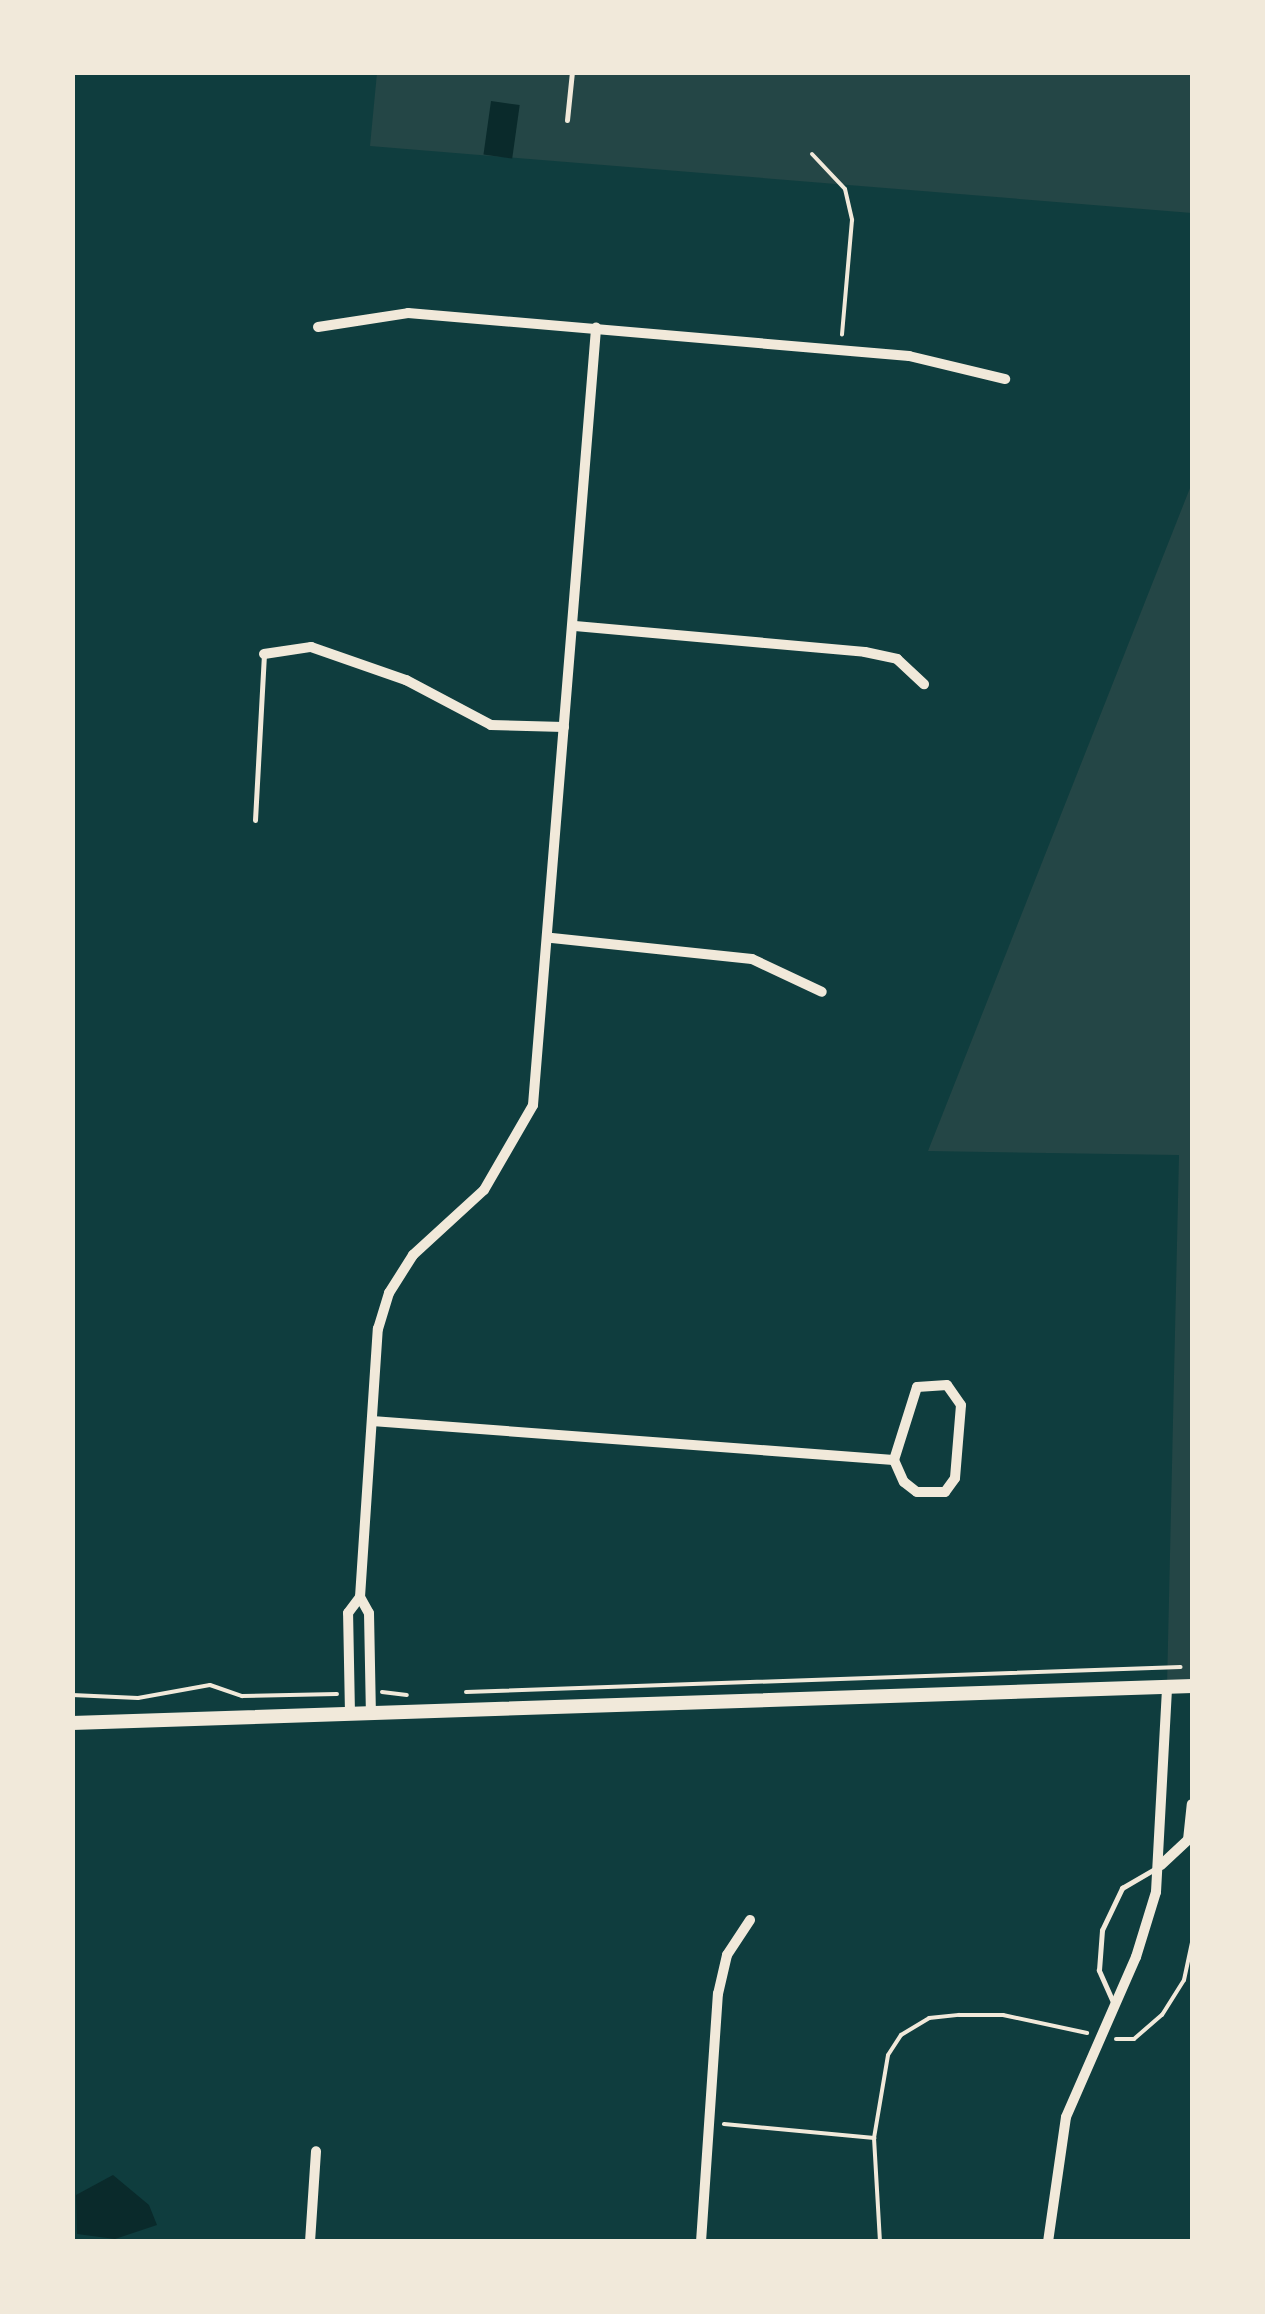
<!DOCTYPE html>
<html>
<head>
<meta charset="utf-8">
<style>
  body { margin:0 }
  #map { position:relative; width:1265px; height:2314px; overflow:hidden; background:#0f3d3e; font-family:"Archivo Narrow",sans-serif }
  div>[style] { position:absolute }
  [style*='--x'] { left:calc(var(--x)*1px); top:calc(var(--y)*1px); width:calc(var(--w)*1px); rotate:calc(var(--a)*1deg) }
  .green>* { inset:0; background:#244646 }
  .water>* { inset:0; background:#0a2a2b; transform-origin:0 0 }
  .path>* { height:4px; margin:-2px; padding:0 2px; transform-origin:2px; border-radius:2px; background:#f1e9da }
  .service>* { height:5px; margin:-2.5px; padding:0 2.5px; transform-origin:2.5px; border-radius:2.5px; background:#f1e9da }
  .minor>* { height:10px; margin:-5px; padding:0 5px; transform-origin:5px; border-radius:5px; background:#f1e9da }
  .secondary>* { height:14px; margin:-7px; padding:0 7px; transform-origin:7px; border-radius:7px; background:#f1e9da }
  span { translate:-50% -50%; white-space:nowrap; text-align:center; line-height:1.15; -webkit-text-stroke:9px #f1e9da; paint-order:stroke }
  .frame { position:absolute; inset:0; border:75px solid #f1e9da; pointer-events:none }
</style>
</head>
<body>
<div id="map">
  <div class="green">
    <div style="clip-path:polygon(377px 73px,1192px 73px,1192px 213px,370px 146px)"></div>
    <div style="clip-path:polygon(1192px 483px,1192px 1686px,1167px 1687px,1179px 1155px,928px 1151px)"></div>
  </div>
  <div class="water">
    <div style="left:491px;top:101px;width:29px;height:54px;rotate:8deg"></div>
    <div style="clip-path:polygon(113px 2175px,149px 2205px,157px 2225px,115px 2239px,77px 2234px,76px 2195px)"></div>
  </div>
  <div class="path">
    <div style="--x:812;--y:154;--w:48;--a:46.7"></div>
    <div style="--x:845;--y:189;--w:32;--a:77"></div>
    <div style="--x:852;--y:220;--w:115;--a:95"></div>
    <div style="--x:382;--y:1692;--w:25;--a:7"></div>
    <div style="--x:466;--y:1692;--w:715;--a:-2"></div>
    <div style="--x:72;--y:1695;--w:66;--a:2.6"></div>
    <div style="--x:138;--y:1698;--w:73;--a:-10.2"></div>
    <div style="--x:210;--y:1685;--w:34;--a:19"></div>
    <div style="--x:242;--y:1696;--w:95;--a:-1.2"></div>
    <div style="--x:1116;--y:2039;--w:18;--a:0"></div>
    <div style="--x:1134;--y:2039;--w:37;--a:-41"></div>
    <div style="--x:1162;--y:2015;--w:41;--a:-57.8"></div>
    <div style="--x:1184;--y:1980;--w:38;--a:-78"></div>
    <div style="--x:724;--y:2124;--w:151;--a:5.3"></div>
    <div style="--x:880;--y:2242;--w:104;--a:-93.3"></div>
    <div style="--x:874;--y:2138;--w:84;--a:-80.4"></div>
    <div style="--x:888;--y:2055;--w:24;--a:-57"></div>
    <div style="--x:901;--y:2035;--w:33;--a:-31"></div>
    <div style="--x:929;--y:2018;--w:30;--a:-6"></div>
    <div style="--x:959;--y:2015;--w:44;--a:0"></div>
    <div style="--x:1003;--y:2015;--w:86;--a:12.1"></div>
  </div>
  <div class="service">
    <div style="--x:567;--y:120;--w:48;--a:-84.1"></div>
    <div style="--x:255;--y:820;--w:166;--a:-86.9"></div>
    <div style="--x:1113;--y:2002;--w:35;--a:-114"></div>
    <div style="--x:1099;--y:1970;--w:40;--a:-85.7"></div>
    <div style="--x:1102;--y:1930;--w:47;--a:-64.5"></div>
    <div style="--x:1122;--y:1888;--w:42;--a:-30.3"></div>
  </div>
  <div class="minor">
    <div style="--x:318;--y:327;--w:91;--a:-8.8"></div>
    <div style="--x:408;--y:313;--w:503;--a:4.91"></div>
    <div style="--x:909;--y:356;--w:99;--a:13.5"></div>
    <div style="--x:575;--y:626;--w:291;--a:5.1"></div>
    <div style="--x:865;--y:652;--w:33;--a:12"></div>
    <div style="--x:897;--y:659;--w:37;--a:43"></div>
    <div style="--x:264;--y:654;--w:48;--a:-8.5"></div>
    <div style="--x:311;--y:647;--w:101;--a:19.2"></div>
    <div style="--x:406;--y:680;--w:96;--a:27.9"></div>
    <div style="--x:491;--y:725;--w:73;--a:1.6"></div>
    <div style="--x:552;--y:938;--w:201;--a:6"></div>
    <div style="--x:752;--y:959;--w:77;--a:25.2"></div>
    <div style="--x:372;--y:1421;--w:523;--a:4.27"></div>
    <div style="--x:894;--y:1460;--w:24;--a:66"></div>
    <div style="--x:904;--y:1482;--w:16;--a:38"></div>
    <div style="--x:917;--y:1492;--w:28;--a:0"></div>
    <div style="--x:945;--y:1492;--w:17;--a:-54"></div>
    <div style="--x:955;--y:1478;--w:73;--a:-85.3"></div>
    <div style="--x:961;--y:1405;--w:24;--a:-125"></div>
    <div style="--x:947;--y:1385;--w:30;--a:176"></div>
    <div style="--x:917;--y:1387;--w:77;--a:107.5"></div>
    <div style="--x:360;--y:1597;--w:18;--a:61"></div>
    <div style="--x:369;--y:1613;--w:100;--a:88.9"></div>
    <div style="--x:350;--y:1714;--w:101;--a:-91.1"></div>
    <div style="--x:348;--y:1613;--w:20;--a:-53"></div>
    <div style="--x:360;--y:1597;--w:269;--a:-86.2"></div>
    <div style="--x:378;--y:1329;--w:38;--a:-73"></div>
    <div style="--x:389;--y:1293;--w:45;--a:-57.7"></div>
    <div style="--x:413;--y:1255;--w:96;--a:-42.5"></div>
    <div style="--x:484;--y:1190;--w:98;--a:-60"></div>
    <div style="--x:533;--y:1105;--w:780;--a:-85.36"></div>
    <div style="--x:1161;--y:1865;--w:37;--a:-43"></div>
    <div style="--x:1188;--y:1840;--w:36;--a:-84"></div>
    <div style="--x:310;--y:2242;--w:91;--a:-86.2"></div>
    <div style="--x:701;--y:2242;--w:249;--a:-86.1"></div>
    <div style="--x:718;--y:1994;--w:40;--a:-77"></div>
    <div style="--x:727;--y:1955;--w:42;--a:-56.7"></div>
    <div style="--x:1048;--y:2242;--w:126;--a:-81.8"></div>
    <div style="--x:1066;--y:2117;--w:175;--a:-66.4"></div>
    <div style="--x:1136;--y:1957;--w:68;--a:-72.9"></div>
    <div style="--x:1156;--y:1892;--w:205;--a:-86.9"></div>
  </div>
  <div class="secondary">
    <div style="--x:72;--y:1723;--w:1121;--a:-1.89"></div>
  </div>
  <div class="frame"></div>
</div>
</body>
</html>
